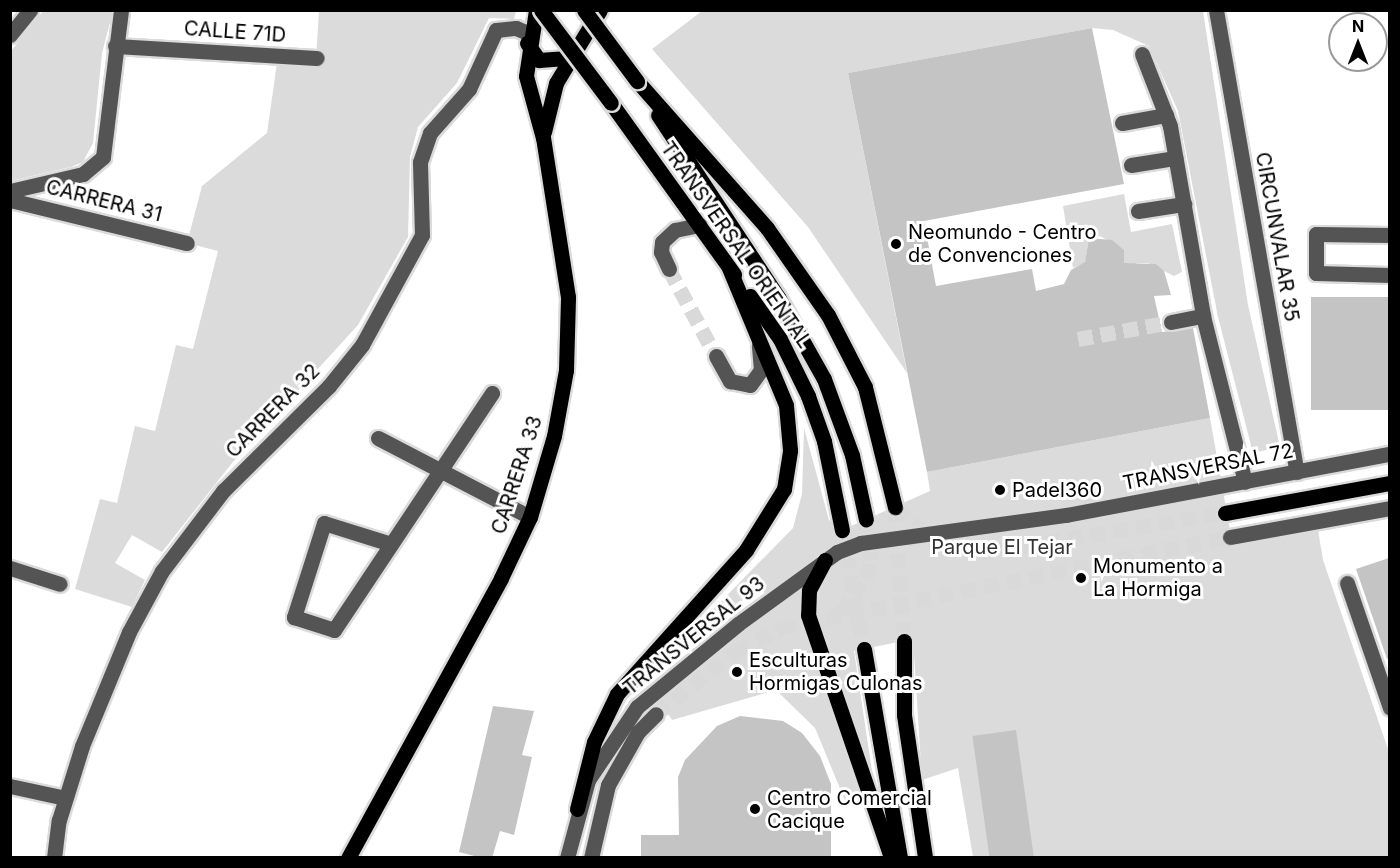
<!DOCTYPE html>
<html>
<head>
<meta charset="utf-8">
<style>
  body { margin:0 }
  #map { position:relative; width:1400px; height:868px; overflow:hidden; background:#fff; font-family:Inter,sans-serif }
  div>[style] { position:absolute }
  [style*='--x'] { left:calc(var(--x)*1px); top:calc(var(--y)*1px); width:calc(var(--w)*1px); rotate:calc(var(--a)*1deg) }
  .green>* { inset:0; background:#dbdbdb }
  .building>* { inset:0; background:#c4c4c4; transform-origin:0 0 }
  .minor-tunnel>* { height:15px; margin-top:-7.5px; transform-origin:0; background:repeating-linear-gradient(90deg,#d9d9d9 0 15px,transparent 0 23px) }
  .major-tunnel>* { height:15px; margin-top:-7.5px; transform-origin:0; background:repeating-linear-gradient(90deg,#d9d9d9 0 15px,transparent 0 23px) }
  .roads { filter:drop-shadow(2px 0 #dbdbdb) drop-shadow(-2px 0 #dbdbdb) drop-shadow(0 2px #dbdbdb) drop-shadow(0 -2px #dbdbdb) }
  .minor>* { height:15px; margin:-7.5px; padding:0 7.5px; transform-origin:7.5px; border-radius:7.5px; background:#545454 }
  .major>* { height:15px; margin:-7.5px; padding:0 7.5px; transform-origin:7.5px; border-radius:7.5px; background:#000 }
  .bridges { filter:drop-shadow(2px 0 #dbdbdb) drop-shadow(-2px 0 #dbdbdb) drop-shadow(0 2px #dbdbdb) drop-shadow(0 -2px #dbdbdb) }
  .major-bridge>* { height:15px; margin:-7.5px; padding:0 7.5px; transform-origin:7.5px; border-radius:7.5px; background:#000 }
  .dots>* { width:16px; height:16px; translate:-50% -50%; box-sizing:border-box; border:3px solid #fff; border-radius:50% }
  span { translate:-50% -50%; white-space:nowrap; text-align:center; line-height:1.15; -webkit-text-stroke:6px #fff; paint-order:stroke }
  .street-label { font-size:20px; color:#000 }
  .poi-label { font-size:20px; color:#000 }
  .left { translate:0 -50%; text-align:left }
  .park-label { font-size:20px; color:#323232 }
  .frame { position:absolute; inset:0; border:12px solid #000; pointer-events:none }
  .north { position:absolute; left:1328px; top:12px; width:60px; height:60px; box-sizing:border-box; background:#fff; border:2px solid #999; border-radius:50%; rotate:0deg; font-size:16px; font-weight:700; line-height:24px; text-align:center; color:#000 }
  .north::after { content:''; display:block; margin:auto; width:21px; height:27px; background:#000; clip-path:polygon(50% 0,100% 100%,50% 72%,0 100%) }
</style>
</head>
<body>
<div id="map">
  <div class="green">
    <div style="clip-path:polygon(43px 11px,113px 11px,102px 53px,93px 143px,83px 162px,71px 167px,11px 181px,11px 51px)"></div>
    <div style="clip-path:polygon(319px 11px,516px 11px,514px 19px,489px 18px,457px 83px,418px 127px,410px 157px,408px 237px,358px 325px,232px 463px,162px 552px,132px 535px,115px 563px,145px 580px,132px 607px,75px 589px,100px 499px,117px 503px,135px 426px,155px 431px,176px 345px,193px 349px,218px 251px,187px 243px,202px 186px,267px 133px,278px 56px,316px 58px)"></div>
    <div style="clip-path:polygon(702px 11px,1203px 11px,1248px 305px,1280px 447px,1253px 453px,1218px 317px,1178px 111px,1149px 46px,1113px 30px,1092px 28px,848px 73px,907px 373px,808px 227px,652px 49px)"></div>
    <div style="clip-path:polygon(1124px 194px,1131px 232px,1172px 224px,1182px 272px,1174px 276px,1148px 263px,1136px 263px,1135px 270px,1124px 265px,1124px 250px,1100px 236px,1089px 238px,1085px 263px,1073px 268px,1063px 206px)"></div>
    <div style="clip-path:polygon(1210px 418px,1233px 547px,1318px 530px,1323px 560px,1389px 752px,1389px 857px,973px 857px,958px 768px,922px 780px,913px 639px,854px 651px,875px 791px,846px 803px,815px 728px,776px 690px,672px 720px,657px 697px,770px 611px,762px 585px,650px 674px,793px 528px,802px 494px,804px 428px,829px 520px,842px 530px,930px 491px,927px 472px)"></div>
  </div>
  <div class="building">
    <div style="clip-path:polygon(1092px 28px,1124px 184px,924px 221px,936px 286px,1032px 269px,1036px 291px,1064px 284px,1071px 270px,1085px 262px,1089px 238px,1112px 240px,1124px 250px,1124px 263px,1156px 264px,1164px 271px,1171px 295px,1154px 296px,1162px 332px,1193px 328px,1210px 418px,927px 472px,848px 73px)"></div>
    <div style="left:1311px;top:297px;width:78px;height:113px"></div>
    <div style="clip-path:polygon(1389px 558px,1389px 658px,1387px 659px,1356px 569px)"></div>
    <div style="clip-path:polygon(493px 706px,534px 711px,522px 755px,532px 757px,514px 835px,500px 831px,492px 858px,482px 858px,459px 852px)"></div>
    <div style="clip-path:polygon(740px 716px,783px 721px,802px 733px,820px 756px,831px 784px,831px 858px,641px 858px,641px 835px,679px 835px,678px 777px,685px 760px,717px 726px)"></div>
    <div style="left:1016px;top:730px;width:129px;height:44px;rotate:82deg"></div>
  </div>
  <div class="minor-tunnel">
    <div style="--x:669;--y:269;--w:99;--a:61.6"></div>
    <div style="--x:1078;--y:339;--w:95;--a:-10.4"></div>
    <div style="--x:656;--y:714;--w:102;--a:-38.2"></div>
    <div style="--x:736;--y:651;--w:51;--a:-27.1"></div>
    <div style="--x:781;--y:628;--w:458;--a:-11.5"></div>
  </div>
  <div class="major-tunnel">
    <div style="--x:895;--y:507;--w:53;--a:41.2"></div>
    <div style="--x:935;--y:542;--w:43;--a:14.7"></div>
    <div style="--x:977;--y:553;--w:251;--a:-9.2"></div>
    <div style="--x:895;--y:507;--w:134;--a:86.2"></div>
    <div style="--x:842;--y:530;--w:121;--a:79.5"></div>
    <div style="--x:840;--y:613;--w:44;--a:-53.4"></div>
    <div style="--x:866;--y:578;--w:19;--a:-74"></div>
    <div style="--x:871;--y:560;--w:40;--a:-97.1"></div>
  </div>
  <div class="roads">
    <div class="minor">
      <div style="--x:1216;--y:10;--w:469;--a:80.1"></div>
      <div style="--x:10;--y:35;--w:32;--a:-51"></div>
      <div style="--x:115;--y:46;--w:202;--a:3.4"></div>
      <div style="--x:1142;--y:54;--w:77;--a:68.7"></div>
      <div style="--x:1170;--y:126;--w:193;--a:80.1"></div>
      <div style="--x:1203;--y:316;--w:171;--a:75.8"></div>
      <div style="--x:1122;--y:123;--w:45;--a:-10.3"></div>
      <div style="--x:1131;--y:165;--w:45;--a:-9"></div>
      <div style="--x:10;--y:191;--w:75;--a:-13.1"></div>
      <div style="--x:83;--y:174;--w:26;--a:-40"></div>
      <div style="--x:103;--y:157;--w:148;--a:-83"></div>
      <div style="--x:10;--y:200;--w:182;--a:13.7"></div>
      <div style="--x:1138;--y:211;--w:47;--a:-8.7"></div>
      <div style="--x:1390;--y:235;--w:74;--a:-179.2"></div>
      <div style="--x:1316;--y:234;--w:39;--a:90"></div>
      <div style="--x:1316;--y:273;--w:74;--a:1.5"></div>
      <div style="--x:669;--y:269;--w:19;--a:-115"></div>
      <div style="--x:661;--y:252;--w:10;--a:-84"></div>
      <div style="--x:662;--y:242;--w:18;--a:-43"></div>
      <div style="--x:675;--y:230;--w:25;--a:-12"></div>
      <div style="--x:1171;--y:322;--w:33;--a:-11"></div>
      <div style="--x:716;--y:356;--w:29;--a:61"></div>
      <div style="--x:730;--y:381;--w:20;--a:11"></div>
      <div style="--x:750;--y:385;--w:19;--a:-54"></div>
      <div style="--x:761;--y:370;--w:25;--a:-95"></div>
      <div style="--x:378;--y:438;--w:171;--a:27.5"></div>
      <div style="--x:1230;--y:537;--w:163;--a:-10.3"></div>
      <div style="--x:391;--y:544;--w:70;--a:-162.6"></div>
      <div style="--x:324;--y:523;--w:99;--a:107.7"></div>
      <div style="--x:294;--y:617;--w:42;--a:18"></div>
      <div style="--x:334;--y:630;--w:285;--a:-56.3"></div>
      <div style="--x:10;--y:568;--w:52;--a:17.7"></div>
      <div style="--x:1347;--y:583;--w:132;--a:71"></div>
      <div style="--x:10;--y:786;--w:56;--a:12.3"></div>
      <div style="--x:54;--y:858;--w:38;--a:-83"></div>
      <div style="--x:59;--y:820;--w:77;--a:-72.7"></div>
      <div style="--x:82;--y:746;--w:123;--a:-67.6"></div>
      <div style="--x:129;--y:632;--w:69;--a:-61.6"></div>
      <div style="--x:162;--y:571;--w:101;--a:-52.7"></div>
      <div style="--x:223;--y:491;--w:149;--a:-44.7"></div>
      <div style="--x:329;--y:386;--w:53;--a:-51.2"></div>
      <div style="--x:362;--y:345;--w:125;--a:-61.4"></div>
      <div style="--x:422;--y:235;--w:73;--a:-91.6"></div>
      <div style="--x:420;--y:162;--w:31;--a:-71"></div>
      <div style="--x:430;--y:133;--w:59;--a:-48.4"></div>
      <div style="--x:469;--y:89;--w:65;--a:-65.4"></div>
      <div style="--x:496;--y:30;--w:20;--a:-6"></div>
      <div style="--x:516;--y:28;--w:15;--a:23"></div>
      <div style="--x:567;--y:858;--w:81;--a:-74.9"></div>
      <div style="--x:588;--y:780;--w:88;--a:-56.1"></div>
      <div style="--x:637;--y:707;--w:131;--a:-39.4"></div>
      <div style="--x:738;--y:624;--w:122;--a:-36"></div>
      <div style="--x:837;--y:552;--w:26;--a:-21"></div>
      <div style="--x:861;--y:543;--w:207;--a:-7.8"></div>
      <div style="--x:1066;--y:515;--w:330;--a:-10.7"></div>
      <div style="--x:591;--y:858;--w:75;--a:-76.9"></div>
      <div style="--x:608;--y:785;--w:61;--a:-60.5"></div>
      <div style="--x:638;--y:732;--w:25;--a:-45"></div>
    </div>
    <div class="major">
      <div style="--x:527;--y:43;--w:21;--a:55"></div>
      <div style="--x:539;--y:60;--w:31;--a:-4"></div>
      <div style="--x:637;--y:81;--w:196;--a:48.5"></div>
      <div style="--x:767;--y:228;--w:106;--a:55"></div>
      <div style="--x:828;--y:315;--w:81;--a:62.8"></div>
      <div style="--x:865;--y:387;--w:124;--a:76"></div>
      <div style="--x:611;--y:103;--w:211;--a:54.3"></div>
      <div style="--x:658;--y:115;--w:218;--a:56.6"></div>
      <div style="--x:778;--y:297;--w:94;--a:60.7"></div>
      <div style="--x:824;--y:379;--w:81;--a:69.8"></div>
      <div style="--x:852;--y:455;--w:66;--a:77.8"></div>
      <div style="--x:544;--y:132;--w:50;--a:-76.2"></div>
      <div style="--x:556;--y:83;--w:85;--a:-58.9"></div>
      <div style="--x:750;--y:296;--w:52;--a:55.1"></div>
      <div style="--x:780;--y:339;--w:64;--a:63.8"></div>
      <div style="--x:808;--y:396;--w:48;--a:70.4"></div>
      <div style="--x:824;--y:441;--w:91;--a:78.6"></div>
      <div style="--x:1225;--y:513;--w:168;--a:-10.3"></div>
      <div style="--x:825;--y:560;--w:34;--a:118"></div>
      <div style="--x:809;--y:590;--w:25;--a:92"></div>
      <div style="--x:808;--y:615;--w:257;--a:71.1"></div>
      <div style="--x:904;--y:641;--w:74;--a:90"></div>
      <div style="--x:904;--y:715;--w:145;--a:81.6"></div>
      <div style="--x:864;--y:649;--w:212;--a:80.2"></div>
      <div style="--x:577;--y:809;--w:69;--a:-75.8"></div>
      <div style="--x:594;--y:742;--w:53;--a:-64.4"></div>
      <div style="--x:617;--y:694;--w:193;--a:-48.1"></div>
      <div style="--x:746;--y:550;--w:72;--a:-58.1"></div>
      <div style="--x:784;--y:489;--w:39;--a:-81"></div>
      <div style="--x:790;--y:450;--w:45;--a:-95.1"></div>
      <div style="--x:786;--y:405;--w:148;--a:-112.6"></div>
      <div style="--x:348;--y:858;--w:319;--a:-61.3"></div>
      <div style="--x:501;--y:578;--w:68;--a:-64.6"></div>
      <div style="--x:530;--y:517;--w:84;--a:-73.5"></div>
      <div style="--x:554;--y:436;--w:67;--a:-79.7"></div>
      <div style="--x:566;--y:370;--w:73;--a:-88.4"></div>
      <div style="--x:568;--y:297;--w:161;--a:-98.9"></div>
      <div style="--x:543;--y:138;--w:64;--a:-105.3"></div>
      <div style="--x:526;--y:76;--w:67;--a:-81.4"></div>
    </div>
  </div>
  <div class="bridges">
    <div class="major-bridge">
      <div style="--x:541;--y:10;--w:116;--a:53"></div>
      <div style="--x:584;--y:10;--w:89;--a:53.3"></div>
    </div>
  </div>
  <div class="dots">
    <div style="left:896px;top:244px;background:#000"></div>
    <div style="left:1000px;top:490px;background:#000"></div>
    <div style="left:1081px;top:578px;background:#000"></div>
    <div style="left:737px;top:672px;background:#000"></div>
    <div style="left:755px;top:809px;background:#000"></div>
  </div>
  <div class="street-label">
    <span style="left:235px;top:32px;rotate:4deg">CALLE 71D</span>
    <span style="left:104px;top:201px;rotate:14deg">CARRERA 31</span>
    <span style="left:1277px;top:237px;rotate:80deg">CIRCUNVALAR 35</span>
    <span style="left:736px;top:245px;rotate:55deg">TRANSVERSAL ORIENTAL</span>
    <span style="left:273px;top:411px;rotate:-45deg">CARRERA 32</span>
    <span style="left:1208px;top:467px;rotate:-11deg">TRANSVERSAL 72</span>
    <span style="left:517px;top:475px;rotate:-72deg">CARRERA 33</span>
    <span style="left:694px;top:636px;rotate:-39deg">TRANSVERSAL 93</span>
  </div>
  <div class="poi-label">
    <span class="left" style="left:908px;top:244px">Neomundo - Centro<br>de Convenciones</span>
    <span class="left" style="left:1012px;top:490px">Padel360</span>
    <span class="left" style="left:1093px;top:578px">Monumento a<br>La Hormiga</span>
    <span class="left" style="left:749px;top:672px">Esculturas<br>Hormigas Culonas</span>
    <span class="left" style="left:767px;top:810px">Centro Comercial<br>Cacique</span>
  </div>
  <div class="park-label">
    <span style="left:1002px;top:547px">Parque El Tejar</span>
  </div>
  <div class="frame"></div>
  <div class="north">N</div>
</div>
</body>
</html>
